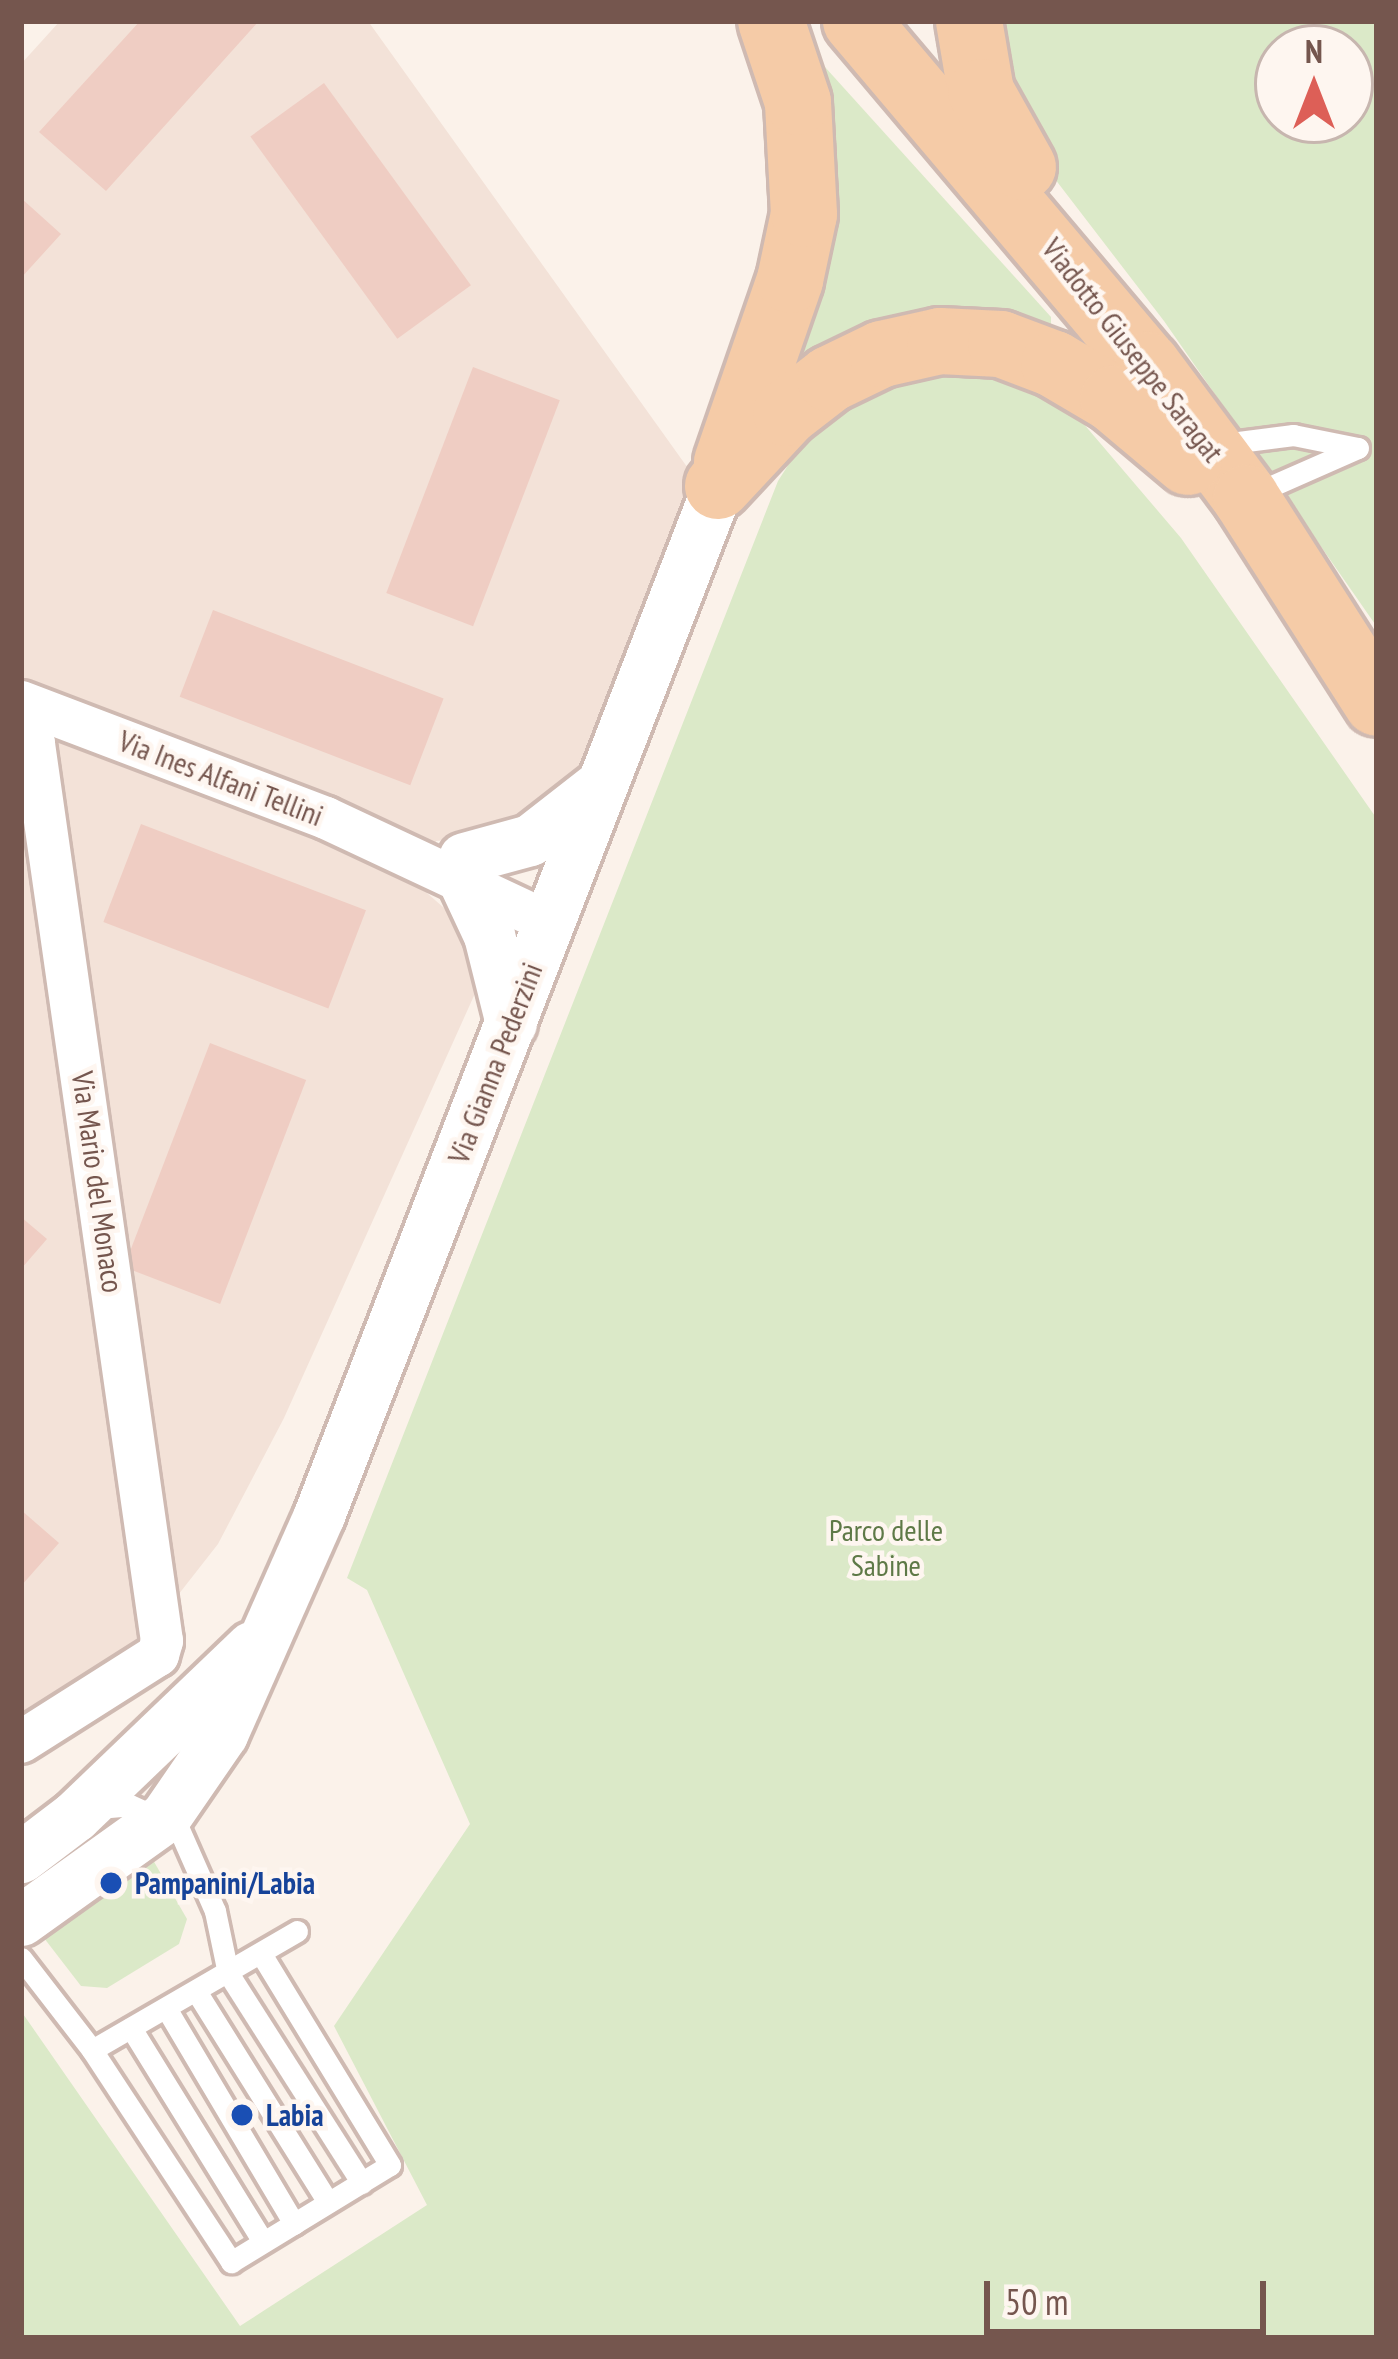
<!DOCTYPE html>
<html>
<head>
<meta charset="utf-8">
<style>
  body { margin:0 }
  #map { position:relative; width:1398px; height:2359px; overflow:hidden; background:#fbf2ea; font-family:"PT Sans Narrow",sans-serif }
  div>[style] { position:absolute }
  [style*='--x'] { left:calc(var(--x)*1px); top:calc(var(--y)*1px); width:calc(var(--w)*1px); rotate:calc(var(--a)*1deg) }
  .residential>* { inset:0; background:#f3e2d8 }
  .green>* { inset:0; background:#dbe9c8 }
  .building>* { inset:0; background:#efcdc3; transform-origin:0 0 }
  .roads { filter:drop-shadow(3px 0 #cfbab2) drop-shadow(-3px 0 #cfbab2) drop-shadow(0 3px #cfbab2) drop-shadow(0 -3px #cfbab2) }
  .service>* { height:21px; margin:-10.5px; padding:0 10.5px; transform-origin:10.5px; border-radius:10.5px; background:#fff }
  .minor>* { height:42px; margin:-21px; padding:0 21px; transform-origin:21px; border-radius:21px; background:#fff }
  .tertiary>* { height:51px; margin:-25.5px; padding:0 25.5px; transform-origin:25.5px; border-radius:25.5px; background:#fff }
  .primary>* { height:66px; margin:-33px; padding:0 33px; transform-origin:33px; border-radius:33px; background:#f5cba7 }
  .dots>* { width:33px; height:33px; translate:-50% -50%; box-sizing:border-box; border:6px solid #fef6f0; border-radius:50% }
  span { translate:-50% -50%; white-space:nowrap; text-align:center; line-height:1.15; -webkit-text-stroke:9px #fef6f0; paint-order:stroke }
  .street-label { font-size:30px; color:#75564e }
  .park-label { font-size:30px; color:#5e7947 }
  .transit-label { font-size:30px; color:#164399; font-weight:700 }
  .left { translate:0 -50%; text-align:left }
  .frame { position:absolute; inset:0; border:24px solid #75564e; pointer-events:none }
  .north { position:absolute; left:1254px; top:24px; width:120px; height:120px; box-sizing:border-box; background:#fef6f0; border:3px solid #c7b6af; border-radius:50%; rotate:0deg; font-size:33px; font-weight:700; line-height:48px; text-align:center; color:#75564e }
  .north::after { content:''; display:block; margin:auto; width:42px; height:54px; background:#dd5f57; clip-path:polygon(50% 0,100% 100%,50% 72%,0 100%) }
  .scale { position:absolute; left:984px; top:2281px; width:282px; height:54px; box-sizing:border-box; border:6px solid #75564e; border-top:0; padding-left:15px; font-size:36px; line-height:42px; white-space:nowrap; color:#75564e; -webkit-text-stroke:9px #fef6f0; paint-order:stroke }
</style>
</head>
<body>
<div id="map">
  <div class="residential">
    <div style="clip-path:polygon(60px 21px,368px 21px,695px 478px,589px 759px,550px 810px,494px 837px,436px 841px,427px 893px,460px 922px,477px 989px,284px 1418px,218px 1544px,135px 1650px,21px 1714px,21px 64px)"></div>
  </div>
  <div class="green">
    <div style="clip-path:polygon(evenodd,993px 21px,1377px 21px,1377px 627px,1164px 321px,1015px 127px,993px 21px,1278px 48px,1350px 48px,1350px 120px,1278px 120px,1278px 48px)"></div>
    <div style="clip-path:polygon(815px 56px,1051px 317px,1051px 328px,791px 361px)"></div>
    <div style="clip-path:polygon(912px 373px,991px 374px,1077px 416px,1181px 538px,1377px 819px,1377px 2338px,21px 2338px,21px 2011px,240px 2326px,427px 2205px,334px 2026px,470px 1824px,367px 1590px,347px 1578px,778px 481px,817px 420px)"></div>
    <div style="clip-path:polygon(153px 1860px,187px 1919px,179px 1944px,107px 1988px,81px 1986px,44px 1938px)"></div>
  </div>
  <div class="building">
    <div style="clip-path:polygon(140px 21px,259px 21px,106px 191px,39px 132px)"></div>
    <div style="left:324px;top:83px;width:250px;height:91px;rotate:54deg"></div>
    <div style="clip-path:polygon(21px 198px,61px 234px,21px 278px)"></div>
    <div style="left:473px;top:367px;width:93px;height:242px;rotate:21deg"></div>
    <div style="left:213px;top:610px;width:247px;height:93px;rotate:21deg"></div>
    <div style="left:141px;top:824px;width:241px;height:105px;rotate:21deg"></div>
    <div style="left:210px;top:1043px;width:103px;height:240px;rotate:21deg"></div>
    <div style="clip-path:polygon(21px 1217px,47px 1239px,21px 1269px)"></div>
    <div style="clip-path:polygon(21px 1510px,59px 1543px,21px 1586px)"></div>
  </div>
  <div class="roads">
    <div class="service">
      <div style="--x:1215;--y:445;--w:79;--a:-7.3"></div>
      <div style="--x:1293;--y:435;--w:66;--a:11.3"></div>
      <div style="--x:1358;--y:448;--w:117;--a:156.3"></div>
      <div style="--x:98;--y:1808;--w:32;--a:-5"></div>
      <div style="--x:130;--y:1805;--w:53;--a:24.6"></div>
      <div style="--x:178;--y:1827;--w:92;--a:66.2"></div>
      <div style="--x:215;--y:1911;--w:63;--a:78.2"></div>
      <div style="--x:228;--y:1973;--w:249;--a:57.5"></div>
      <div style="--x:21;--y:1958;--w:116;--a:52.3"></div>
      <div style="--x:92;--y:2050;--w:254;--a:56.7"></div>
      <div style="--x:231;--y:2262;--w:186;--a:-31.4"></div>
      <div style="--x:390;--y:2165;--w:247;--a:-121.4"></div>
      <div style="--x:196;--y:1991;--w:249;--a:58"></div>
      <div style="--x:166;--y:2008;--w:251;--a:59.3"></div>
      <div style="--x:131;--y:2028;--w:251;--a:58.3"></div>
      <div style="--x:92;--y:2050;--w:237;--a:-30.1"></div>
    </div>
    <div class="minor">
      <div style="--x:21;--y:702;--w:326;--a:20.8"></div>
      <div style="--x:326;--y:818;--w:245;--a:25.1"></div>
      <div style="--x:21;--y:711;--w:35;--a:68"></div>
      <div style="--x:34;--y:744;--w:906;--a:81.88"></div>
      <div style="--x:162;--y:1641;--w:15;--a:106"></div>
      <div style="--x:158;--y:1655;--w:162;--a:147.6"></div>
    </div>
    <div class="tertiary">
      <div style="--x:464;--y:858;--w:68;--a:-15.3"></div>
      <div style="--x:530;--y:840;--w:86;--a:-37.9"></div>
      <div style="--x:466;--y:886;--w:54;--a:64.9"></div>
      <div style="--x:489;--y:935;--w:91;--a:76"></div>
      <div style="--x:21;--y:1857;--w:68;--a:-37.2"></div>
      <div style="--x:75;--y:1816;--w:244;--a:-43.8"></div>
      <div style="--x:21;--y:1920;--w:177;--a:-35.6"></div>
      <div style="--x:165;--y:1817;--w:101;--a:-55.5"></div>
      <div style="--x:222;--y:1734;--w:240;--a:-66.1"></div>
      <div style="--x:319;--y:1515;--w:1104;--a:-68.81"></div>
    </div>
    <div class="primary">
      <div style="--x:856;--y:21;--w:451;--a:49.8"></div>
      <div style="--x:1147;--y:365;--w:166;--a:53.3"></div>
      <div style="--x:1246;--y:498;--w:243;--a:57.4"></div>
      <div style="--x:969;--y:21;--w:72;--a:80.4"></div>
      <div style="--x:981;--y:92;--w:86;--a:60.8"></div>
      <div style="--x:727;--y:462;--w:193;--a:-70.9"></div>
      <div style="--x:790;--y:280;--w:67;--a:-78"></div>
      <div style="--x:804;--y:214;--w:112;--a:-93.1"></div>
      <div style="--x:798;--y:102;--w:85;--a:-108.4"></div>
      <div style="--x:718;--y:486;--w:100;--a:-47"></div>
      <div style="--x:786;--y:413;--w:56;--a:-37.7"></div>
      <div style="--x:830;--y:379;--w:58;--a:-25.7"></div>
      <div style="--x:882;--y:354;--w:59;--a:-12.6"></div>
      <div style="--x:940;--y:341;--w:61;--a:2.8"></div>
      <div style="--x:1001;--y:344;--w:57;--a:20.7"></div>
      <div style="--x:1054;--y:364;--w:69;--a:30.7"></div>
      <div style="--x:1113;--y:399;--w:98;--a:40"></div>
    </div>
  </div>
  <div class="dots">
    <div style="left:111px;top:1883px;background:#1a4fb4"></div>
    <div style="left:242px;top:2115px;background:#1a4fb4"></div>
  </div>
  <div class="street-label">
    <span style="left:1133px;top:350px;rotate:52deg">Viadotto Giuseppe Saragat</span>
    <span style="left:221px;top:778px;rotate:21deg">Via Ines Alfani Tellini</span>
    <span style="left:495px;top:1063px;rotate:-69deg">Via Gianna Pederzini</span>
    <span style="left:98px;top:1182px;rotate:82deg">Via Mario del Monaco</span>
  </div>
  <div class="park-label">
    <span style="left:886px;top:1547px">Parco delle<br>Sabine</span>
  </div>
  <div class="transit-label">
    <span class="left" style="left:135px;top:1883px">Pampanini/Labia</span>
    <span class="left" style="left:266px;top:2115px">Labia</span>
  </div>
  <div class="frame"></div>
  <div class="north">N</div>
  <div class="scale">50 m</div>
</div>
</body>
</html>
